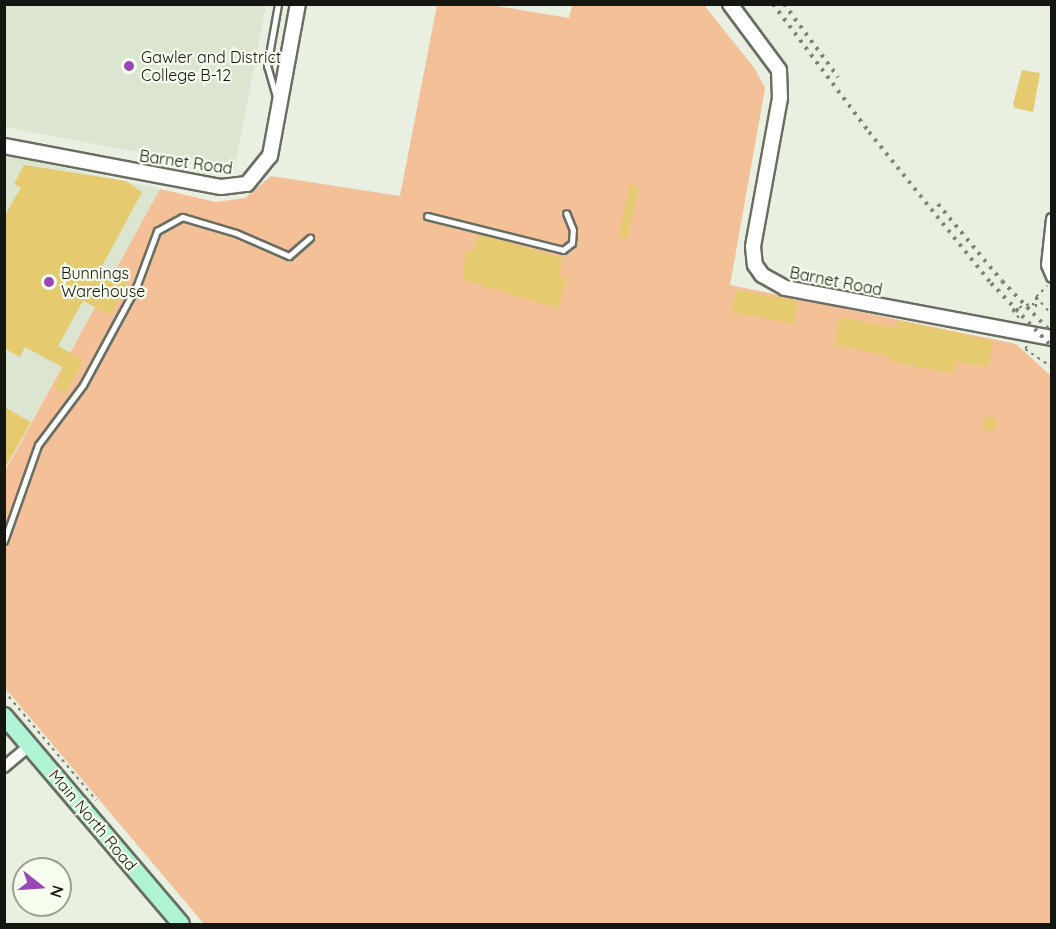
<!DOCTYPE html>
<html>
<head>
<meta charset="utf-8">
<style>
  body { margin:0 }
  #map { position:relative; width:1056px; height:929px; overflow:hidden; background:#e9efe1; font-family:Quicksand,sans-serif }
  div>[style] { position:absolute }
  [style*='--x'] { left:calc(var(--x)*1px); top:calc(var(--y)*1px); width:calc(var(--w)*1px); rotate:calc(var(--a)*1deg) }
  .built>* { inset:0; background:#dbe5d0 }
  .green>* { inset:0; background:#f4c098 }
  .building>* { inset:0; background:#e5ca6f; transform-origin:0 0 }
  .round { border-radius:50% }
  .path>* { height:2px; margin-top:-1px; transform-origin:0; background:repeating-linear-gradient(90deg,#7b7f75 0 3px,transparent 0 7.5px) }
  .roads { filter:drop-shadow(2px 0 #686e62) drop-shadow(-2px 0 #686e62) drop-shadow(0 2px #686e62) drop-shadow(0 -2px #686e62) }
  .service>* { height:5px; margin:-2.5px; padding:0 2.5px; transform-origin:2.5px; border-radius:2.5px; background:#fff }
  .minor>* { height:10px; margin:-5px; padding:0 5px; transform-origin:5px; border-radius:5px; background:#fff }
  .tertiary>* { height:14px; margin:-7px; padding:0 7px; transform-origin:7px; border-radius:7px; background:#fff }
  .primary>* { height:16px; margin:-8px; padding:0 8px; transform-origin:8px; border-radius:8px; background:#aff4d4 }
  .rail>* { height:4px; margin-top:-2px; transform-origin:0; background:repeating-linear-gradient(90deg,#7e8278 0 3px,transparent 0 9px) }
  .dots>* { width:16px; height:16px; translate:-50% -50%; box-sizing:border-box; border:3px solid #f6fdee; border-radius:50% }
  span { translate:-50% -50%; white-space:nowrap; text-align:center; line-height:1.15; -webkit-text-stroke:4.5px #f6fdee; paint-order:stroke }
  .poi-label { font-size:16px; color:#141611 }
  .left { translate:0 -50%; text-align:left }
  .street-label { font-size:16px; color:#141611 }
  .frame { position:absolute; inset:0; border:6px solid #141611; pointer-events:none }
  .north { position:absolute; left:12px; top:857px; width:60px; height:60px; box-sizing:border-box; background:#f6fdee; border:2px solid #9ca196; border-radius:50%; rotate:107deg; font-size:16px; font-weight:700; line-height:24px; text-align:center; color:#141611 }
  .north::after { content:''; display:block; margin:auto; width:21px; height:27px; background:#9a47b6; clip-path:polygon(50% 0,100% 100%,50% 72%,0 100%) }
</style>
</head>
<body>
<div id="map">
  <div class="built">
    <div style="clip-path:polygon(4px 5px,266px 5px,234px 170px,5px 127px)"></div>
    <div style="clip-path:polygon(5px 155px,160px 189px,5px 470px)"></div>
  </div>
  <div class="green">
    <div style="clip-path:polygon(437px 5px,491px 5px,569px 18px,572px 5px,704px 5px,755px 69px,765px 88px,730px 285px,1016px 344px,1051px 376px,1051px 924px,204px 924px,5px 688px,5px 471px,160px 189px,216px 202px,245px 198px,271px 176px,400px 196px)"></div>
  </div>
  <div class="building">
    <div style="clip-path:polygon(1022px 70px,1040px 73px,1033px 112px,1015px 108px,1013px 104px)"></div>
    <div style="clip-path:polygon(24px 165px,126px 181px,142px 192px,100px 270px,127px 283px,111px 315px,83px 301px,58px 346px,83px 360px,66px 393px,54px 387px,64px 368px,25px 347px,20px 357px,4px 348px,4px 217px,21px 187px,14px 184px)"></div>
    <div style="left:630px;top:185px;width:9px;height:53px;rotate:13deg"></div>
    <div style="clip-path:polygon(478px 234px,563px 258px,558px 276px,567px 278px,558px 308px,462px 280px,467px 249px,473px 251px)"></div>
    <div style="left:736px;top:290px;width:63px;height:23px;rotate:10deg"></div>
    <div style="clip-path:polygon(840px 317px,896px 328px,897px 320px,993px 341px,988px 367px,956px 362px,954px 374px,889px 361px,890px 356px,835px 345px)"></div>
    <div style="clip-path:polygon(4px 407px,31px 422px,4px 470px)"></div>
    <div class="round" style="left:983px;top:417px;width:14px;height:14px"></div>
  </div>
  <div class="path">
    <div style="--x:1036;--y:297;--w:16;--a:-45"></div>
    <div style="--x:1019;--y:318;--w:11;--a:-131"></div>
    <div style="--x:1012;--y:310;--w:21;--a:-19"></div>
    <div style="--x:1032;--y:303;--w:6;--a:45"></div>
    <div style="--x:1036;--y:307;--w:10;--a:-90"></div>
    <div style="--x:1036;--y:297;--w:24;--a:48"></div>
    <div style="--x:1027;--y:346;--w:4;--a:124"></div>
    <div style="--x:1025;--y:349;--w:32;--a:34"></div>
    <div style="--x:4;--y:691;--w:143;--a:49.8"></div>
  </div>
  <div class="roads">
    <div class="service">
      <div style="--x:277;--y:100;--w:35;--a:-106"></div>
      <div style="--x:267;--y:66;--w:63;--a:-79.9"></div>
      <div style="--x:427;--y:216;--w:140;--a:14"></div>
      <div style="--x:563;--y:250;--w:11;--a:-38"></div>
      <div style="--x:572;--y:243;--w:13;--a:-86"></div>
      <div style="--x:573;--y:230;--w:18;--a:-112"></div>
      <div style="--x:4;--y:541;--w:102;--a:-70.5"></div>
      <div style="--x:38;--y:445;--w:75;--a:-53.1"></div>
      <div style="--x:83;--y:385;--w:114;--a:-61.6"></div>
      <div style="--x:137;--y:285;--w:58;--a:-69.7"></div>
      <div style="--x:157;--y:231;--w:29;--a:-29"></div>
      <div style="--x:182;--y:217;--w:56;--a:16.5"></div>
      <div style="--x:236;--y:233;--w:58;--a:23.5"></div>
      <div style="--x:289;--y:256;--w:28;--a:-41"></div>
    </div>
    <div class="minor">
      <div style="--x:1052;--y:219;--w:46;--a:96.2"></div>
      <div style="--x:1047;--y:265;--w:13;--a:67"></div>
      <div style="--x:4;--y:767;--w:33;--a:-40"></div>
    </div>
    <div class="tertiary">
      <div style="--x:730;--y:4;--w:82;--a:53.4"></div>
      <div style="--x:779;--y:70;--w:28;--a:88"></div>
      <div style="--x:780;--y:98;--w:151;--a:100.3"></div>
      <div style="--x:753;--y:247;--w:18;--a:84"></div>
      <div style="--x:755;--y:265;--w:12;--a:55"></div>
      <div style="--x:762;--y:275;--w:26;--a:29"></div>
      <div style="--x:785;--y:288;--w:272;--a:10.6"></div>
      <div style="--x:4;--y:146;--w:221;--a:10.7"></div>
      <div style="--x:221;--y:187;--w:26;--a:-7"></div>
      <div style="--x:247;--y:184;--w:36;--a:-51"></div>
      <div style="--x:270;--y:156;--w:155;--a:-79.6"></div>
    </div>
    <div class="primary">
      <div style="--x:4;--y:716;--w:273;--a:49.6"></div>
    </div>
  </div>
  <div class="rail">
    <div style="--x:773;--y:4;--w:160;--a:53.1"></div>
    <div style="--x:869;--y:132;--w:194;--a:51.1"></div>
    <div style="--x:991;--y:283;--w:88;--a:46.4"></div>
    <div style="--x:784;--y:4;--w:91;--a:53.5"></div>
    <div style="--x:938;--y:204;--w:100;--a:50.3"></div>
    <div style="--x:1002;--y:281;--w:72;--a:46.1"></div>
  </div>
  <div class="dots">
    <div style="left:129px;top:66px;background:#9a47b6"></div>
    <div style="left:49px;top:282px;background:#9a47b6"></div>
  </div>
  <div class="poi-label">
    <span class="left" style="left:141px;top:66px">Gawler and District<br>College B-12</span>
    <span class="left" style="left:61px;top:282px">Bunnings<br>Warehouse</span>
  </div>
  <div class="street-label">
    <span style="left:186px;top:162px;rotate:8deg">Barnet Road</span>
    <span style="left:836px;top:281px;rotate:11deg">Barnet Road</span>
    <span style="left:93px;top:820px;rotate:50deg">Main North Road</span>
  </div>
  <div class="frame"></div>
  <div class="north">N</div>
</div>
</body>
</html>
